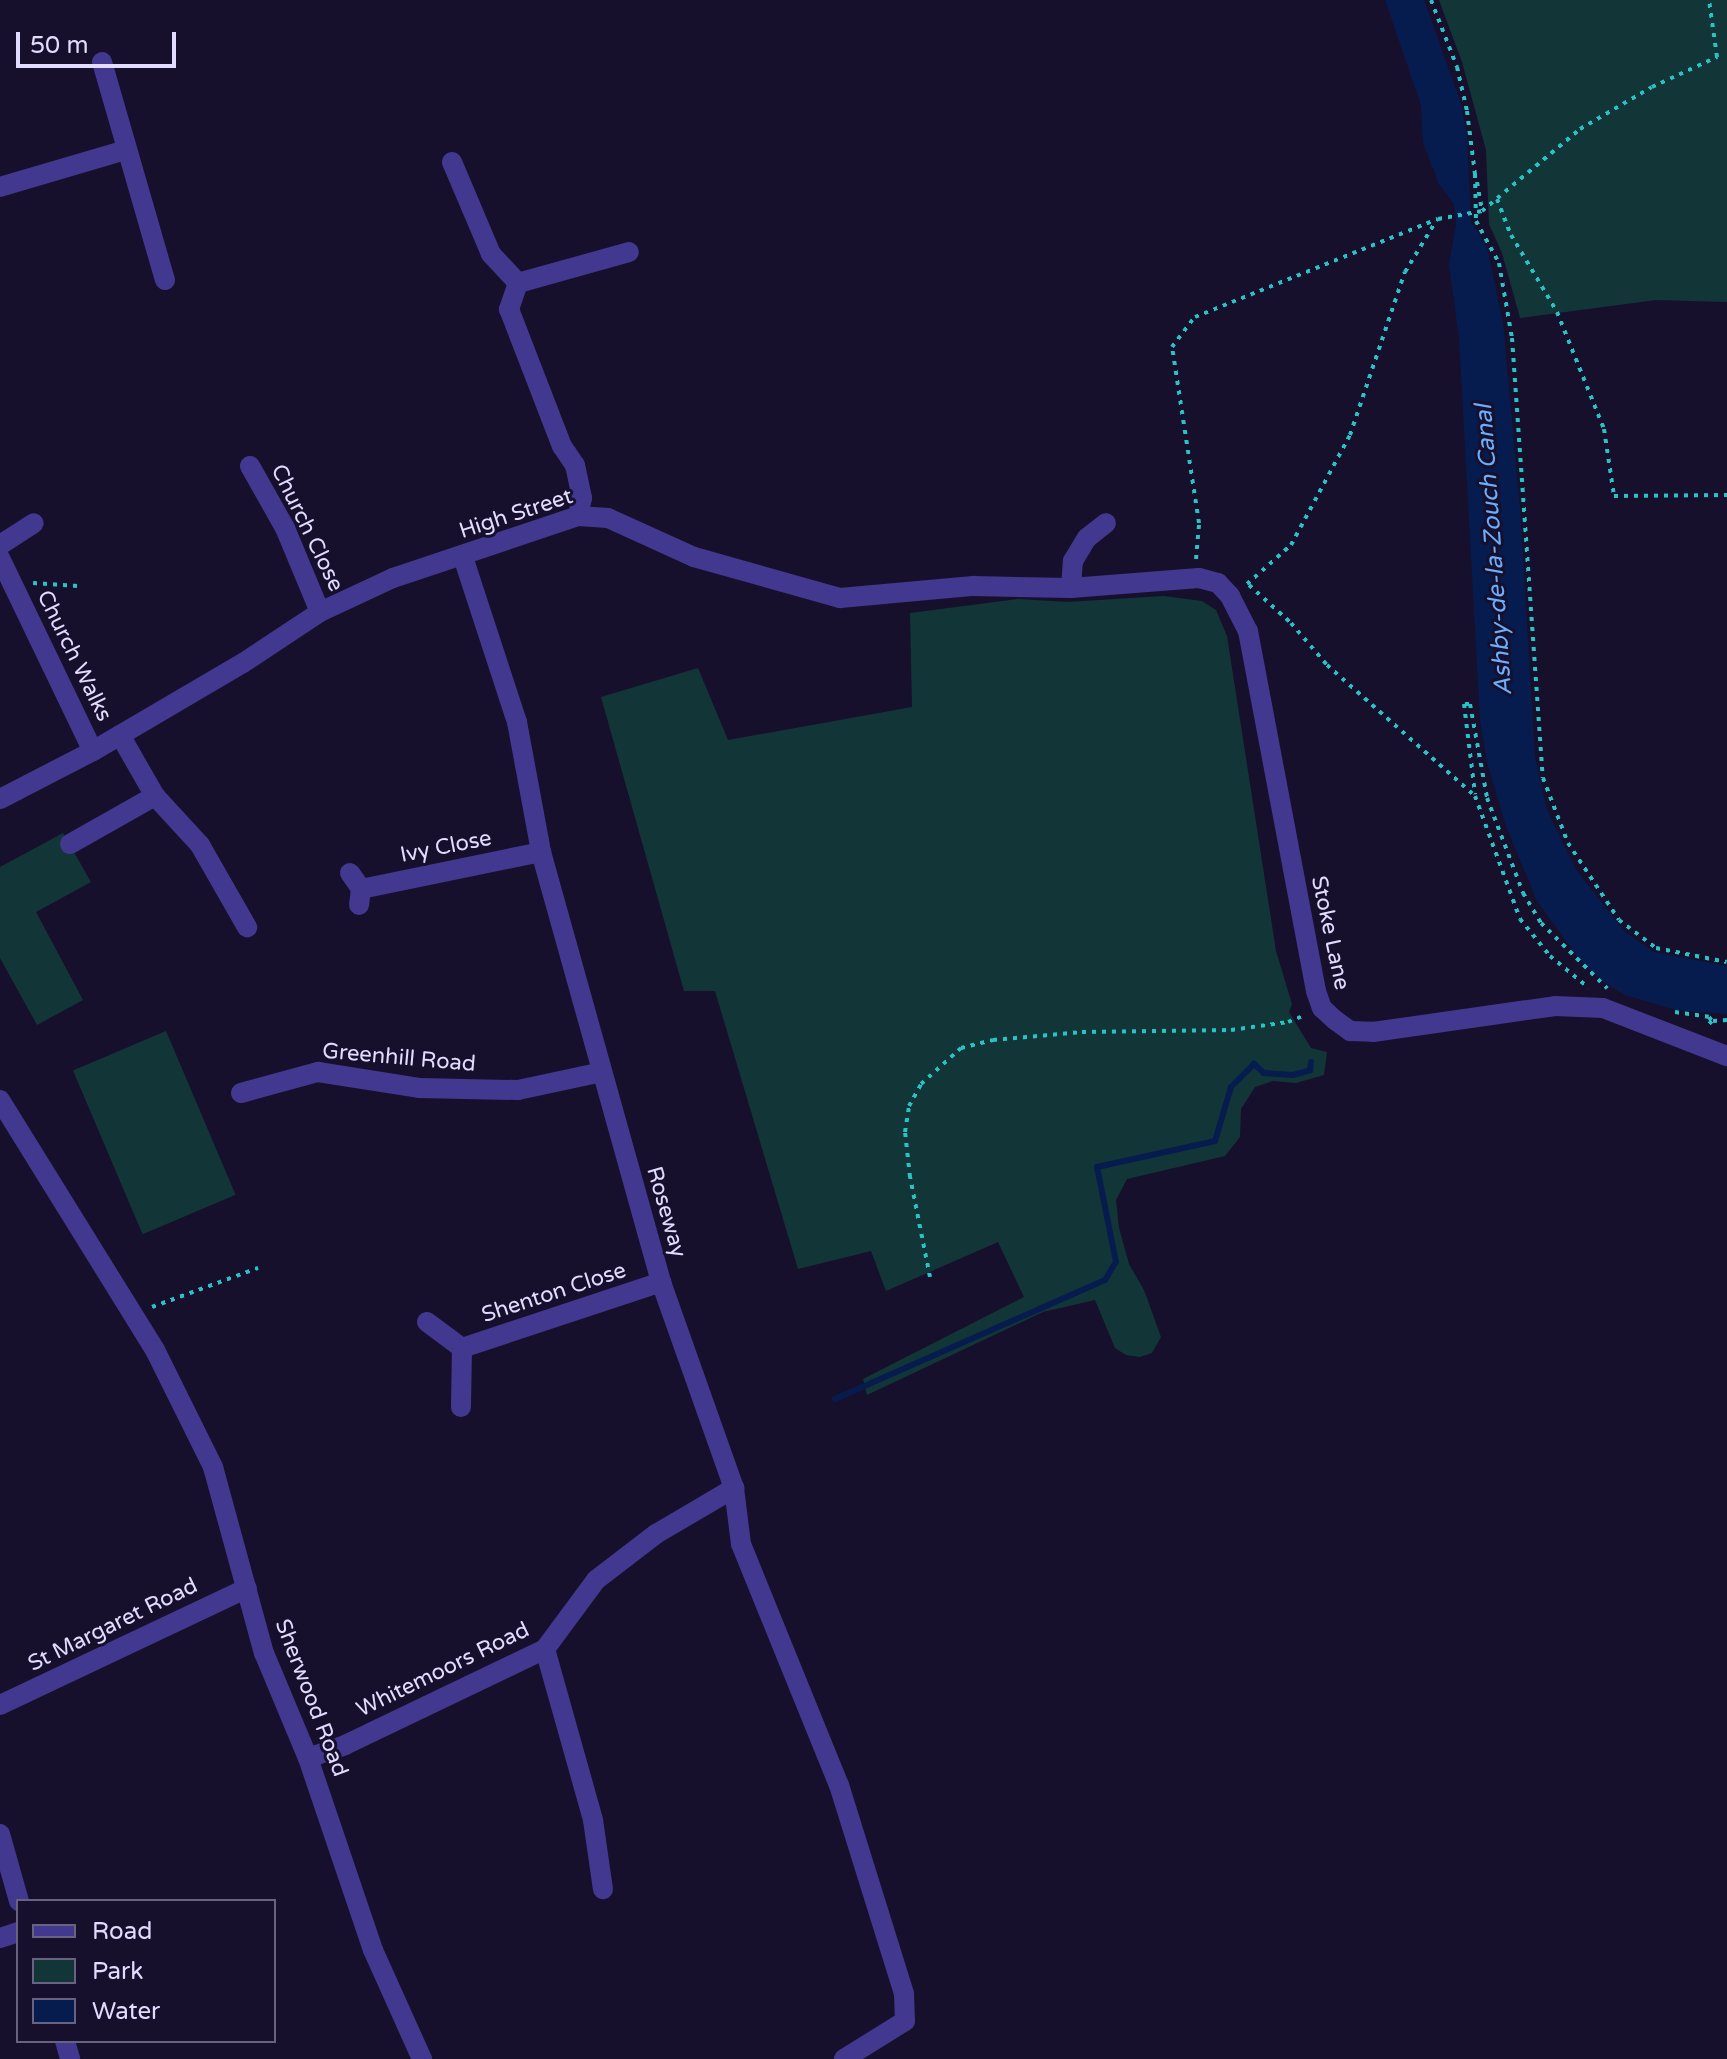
<!DOCTYPE html>
<html>
<head>
<meta charset="utf-8">
<style>
  body { margin:0 }
  #map { position:relative; width:1727px; height:2059px; overflow:hidden; background:#17102d; font-family:"Varela Round",sans-serif }
  div>[style] { position:absolute }
  [style*='--x'] { left:calc(var(--x)*1px); top:calc(var(--y)*1px); width:calc(var(--w)*1px); rotate:calc(var(--a)*1deg) }
  .green>* { inset:0; background:#123637; transform-origin:0 0 }
  .water>* { inset:0; background:#071c4e }
  .stream>* { height:6px; margin:-3px; padding:0 3px; transform-origin:3px; border-radius:3px; background:#071c4e }
  .path>* { height:4px; margin-top:-2px; transform-origin:0; background:repeating-linear-gradient(90deg,#28c3c6 0 4px,transparent 0 10px) }
  .minor>* { height:20px; margin:-10px; padding:0 10px; transform-origin:10px; border-radius:10px; background:#42388f }
  .path-bridge>* { height:4px; margin-top:-2px; transform-origin:0; background:repeating-linear-gradient(90deg,#28c3c6 0 4px,transparent 0 10px) }
  span { translate:-50% -50%; white-space:nowrap; text-align:center; line-height:1.15; -webkit-text-stroke:6px #17102d; paint-order:stroke }
  .street-label { font-size:22px; color:#e2dcff }
  .water-label { font-size:24px; color:#6aaeff; font-style:italic }
  .legend { position:absolute; left:16px; top:1899px; width:260px; height:144px; box-sizing:border-box; background:#17102d; border:2px solid #686281; margin:0; padding:10px 14px; list-style:none; font-size:24px; color:#e2dcff }
  .legend li { display:flex; align-items:center; gap:16px; height:40px }
  .legend b { width:40px; border:2px solid #686281 }
  .scale { position:absolute; left:16px; top:32px; width:160px; height:36px; box-sizing:border-box; border:4px solid #e2dcff; border-top:0; padding-left:10px; font-size:24px; line-height:28px; white-space:nowrap; color:#e2dcff; -webkit-text-stroke:6px #17102d; paint-order:stroke }
</style>
</head>
<body>
<div id="map">
  <div class="green">
    <div style="clip-path:polygon(1439px 0,1727px 0,1727px 302px,1656px 300px,1520px 318px,1502px 253px,1489px 224px,1486px 150px,1462px 62px)"></div>
    <div style="clip-path:polygon(1164px 596px,1202px 601px,1216px 610px,1227px 636px,1276px 951px,1292px 1004px,1289px 1012px,1311px 1048px,1327px 1052px,1324px 1075px,1296px 1083px,1273px 1081px,1255px 1087px,1241px 1109px,1240px 1137px,1225px 1156px,1127px 1179px,1116px 1200px,1119px 1228px,1129px 1264px,1144px 1290px,1161px 1337px,1152px 1353px,1140px 1357px,1126px 1355px,1115px 1348px,1095px 1300px,1043px 1312px,867px 1395px,863px 1379px,1024px 1297px,998px 1242px,886px 1291px,871px 1251px,798px 1269px,715px 991px,684px 991px,601px 697px,698px 668px,728px 740px,912px 707px,910px 613px,1018px 599px,1067px 602px)"></div>
    <div style="clip-path:polygon(63px 833px,91px 882px,36px 912px,83px 1000px,37px 1025px,0 958px,0 867px)"></div>
    <div style="left:166px;top:1031px;width:178px;height:101px;rotate:67deg"></div>
  </div>
  <div class="water">
    <div style="clip-path:polygon(1385px 0,1424px 0,1461px 103px,1467px 136px,1471px 222px,1487px 247px,1503px 323px,1520px 508px,1535px 757px,1547px 810px,1577px 871px,1625px 932px,1654px 952px,1727px 966px,1727px 1014px,1676px 1010px,1625px 995px,1604px 982px,1580px 960px,1537px 901px,1506px 826px,1487px 762px,1480px 719px,1459px 337px,1449px 265px,1456px 225px,1454px 204px,1439px 184px,1423px 142px,1421px 105px)"></div>
  </div>
  <div class="stream">
    <div style="--x:835;--y:1399;--w:295;--a:-23.8"></div>
    <div style="--x:1105;--y:1280;--w:21;--a:-59"></div>
    <div style="--x:1116;--y:1262;--w:97;--a:-101.3"></div>
    <div style="--x:1097;--y:1167;--w:121;--a:-12.4"></div>
    <div style="--x:1215;--y:1141;--w:56;--a:-73.5"></div>
    <div style="--x:1231;--y:1087;--w:33;--a:-45"></div>
    <div style="--x:1254;--y:1064;--w:13;--a:42"></div>
    <div style="--x:1264;--y:1073;--w:29;--a:4"></div>
    <div style="--x:1293;--y:1075;--w:18;--a:-16"></div>
    <div style="--x:1310;--y:1070;--w:8;--a:-83"></div>
  </div>
  <div class="path">
    <div style="--x:1431;--y:0;--w:72;--a:68.8"></div>
    <div style="--x:1457;--y:67;--w:45;--a:77.2"></div>
    <div style="--x:1467;--y:111;--w:64;--a:82.8"></div>
    <div style="--x:1475;--y:174;--w:47;--a:88.8"></div>
    <div style="--x:1476;--y:221;--w:48;--a:61.3"></div>
    <div style="--x:1499;--y:263;--w:76;--a:80.2"></div>
    <div style="--x:1512;--y:338;--w:441;--a:86"></div>
    <div style="--x:1543;--y:778;--w:70;--a:69"></div>
    <div style="--x:1568;--y:843;--w:92;--a:56.5"></div>
    <div style="--x:1619;--y:920;--w:46;--a:37.1"></div>
    <div style="--x:1656;--y:948;--w:72;--a:11.2"></div>
    <div style="--x:1477;--y:182;--w:29;--a:80"></div>
    <div style="--x:1497;--y:199;--w:39;--a:69"></div>
    <div style="--x:1511;--y:235;--w:90;--a:59.1"></div>
    <div style="--x:1557;--y:312;--w:126;--a:68.1"></div>
    <div style="--x:1604;--y:429;--w:68;--a:81.5"></div>
    <div style="--x:1614;--y:496;--w:113;--a:-0.5"></div>
    <div style="--x:1482;--y:211;--w:128;--a:-39.9"></div>
    <div style="--x:1580;--y:129;--w:83;--a:-30.3"></div>
    <div style="--x:1652;--y:87;--w:72;--a:-24.8"></div>
    <div style="--x:1717;--y:57;--w:58;--a:-98"></div>
    <div style="--x:1196;--y:559;--w:36;--a:-85"></div>
    <div style="--x:1199;--y:523;--w:178;--a:-98.7"></div>
    <div style="--x:1172;--y:347;--w:38;--a:-53"></div>
    <div style="--x:1195;--y:317;--w:262;--a:-22"></div>
    <div style="--x:33;--y:583;--w:45;--a:3.8"></div>
    <div style="--x:1247;--y:584;--w:59;--a:-41.6"></div>
    <div style="--x:1291;--y:545;--w:125;--a:-61.8"></div>
    <div style="--x:1350;--y:435;--w:172;--a:-71.4"></div>
    <div style="--x:1405;--y:272;--w:60;--a:-58.7"></div>
    <div style="--x:1249;--y:585;--w:57;--a:42.1"></div>
    <div style="--x:1291;--y:623;--w:55;--a:49.4"></div>
    <div style="--x:1327;--y:665;--w:198;--a:41.5"></div>
    <div style="--x:1475;--y:796;--w:131;--a:69.9"></div>
    <div style="--x:1520;--y:919;--w:48;--a:51"></div>
    <div style="--x:1550;--y:956;--w:50;--a:39.4"></div>
    <div style="--x:1469;--y:704;--w:5;--a:180"></div>
    <div style="--x:1464;--y:704;--w:91;--a:83"></div>
    <div style="--x:1470;--y:704;--w:96;--a:79.7"></div>
    <div style="--x:1487;--y:798;--w:102;--a:69.2"></div>
    <div style="--x:1523;--y:893;--w:35;--a:59"></div>
    <div style="--x:1541;--y:923;--w:93;--a:44.6"></div>
    <div style="--x:1675;--y:1012;--w:34;--a:8"></div>
    <div style="--x:1709;--y:1017;--w:5;--a:53"></div>
    <div style="--x:1712;--y:1021;--w:7;--a:135"></div>
    <div style="--x:1713;--y:1021;--w:14;--a:-4"></div>
    <div style="--x:930;--y:1277;--w:102;--a:-101.3"></div>
    <div style="--x:910;--y:1177;--w:45;--a:-96.3"></div>
    <div style="--x:905;--y:1132;--w:26;--a:-81"></div>
    <div style="--x:909;--y:1106;--w:25;--a:-61"></div>
    <div style="--x:921;--y:1084;--w:54;--a:-42"></div>
    <div style="--x:961;--y:1048;--w:33;--a:-14"></div>
    <div style="--x:993;--y:1040;--w:89;--a:-5.1"></div>
    <div style="--x:1082;--y:1032;--w:149;--a:-0.8"></div>
    <div style="--x:1231;--y:1030;--w:58;--a:-8"></div>
    <div style="--x:1288;--y:1022;--w:18;--a:-22"></div>
    <div style="--x:152;--y:1307;--w:113;--a:-20.2"></div>
  </div>
  <div class="minor">
    <div style="--x:102;--y:62;--w:227;--a:73.9"></div>
    <div style="--x:452;--y:162;--w:100;--a:67"></div>
    <div style="--x:491;--y:254;--w:40;--a:47"></div>
    <div style="--x:518;--y:283;--w:28;--a:109"></div>
    <div style="--x:509;--y:309;--w:147;--a:68.9"></div>
    <div style="--x:562;--y:446;--w:23;--a:56"></div>
    <div style="--x:575;--y:465;--w:34;--a:78"></div>
    <div style="--x:582;--y:498;--w:18;--a:103"></div>
    <div style="--x:0;--y:187;--w:131;--a:-16.4"></div>
    <div style="--x:518;--y:283;--w:115;--a:-15.6"></div>
    <div style="--x:250;--y:466;--w:71;--a:60.6"></div>
    <div style="--x:285;--y:528;--w:91;--a:67.4"></div>
    <div style="--x:0;--y:545;--w:40;--a:-32.9"></div>
    <div style="--x:463;--y:557;--w:174;--a:71.9"></div>
    <div style="--x:517;--y:722;--w:132;--a:79.5"></div>
    <div style="--x:541;--y:852;--w:446;--a:74.4"></div>
    <div style="--x:661;--y:1282;--w:219;--a:70.5"></div>
    <div style="--x:734;--y:1488;--w:56;--a:82.9"></div>
    <div style="--x:741;--y:1544;--w:260;--a:67.9"></div>
    <div style="--x:839;--y:1785;--w:219;--a:72.7"></div>
    <div style="--x:904;--y:1994;--w:27;--a:88"></div>
    <div style="--x:905;--y:2021;--w:72;--a:148.1"></div>
    <div style="--x:0;--y:558;--w:214;--a:64.3"></div>
    <div style="--x:1071;--y:588;--w:27;--a:-86"></div>
    <div style="--x:1073;--y:561;--w:27;--a:-59"></div>
    <div style="--x:1087;--y:538;--w:24;--a:-38"></div>
    <div style="--x:120;--y:735;--w:70;--a:60.2"></div>
    <div style="--x:155;--y:796;--w:67;--a:47.4"></div>
    <div style="--x:200;--y:845;--w:95;--a:60.2"></div>
    <div style="--x:0;--y:799;--w:105;--a:-27.3"></div>
    <div style="--x:93;--y:751;--w:174;--a:-30.4"></div>
    <div style="--x:243;--y:663;--w:92;--a:-33.5"></div>
    <div style="--x:320;--y:612;--w:81;--a:-25"></div>
    <div style="--x:393;--y:578;--w:195;--a:-18.5"></div>
    <div style="--x:578;--y:516;--w:30;--a:4"></div>
    <div style="--x:608;--y:518;--w:94;--a:24.4"></div>
    <div style="--x:694;--y:557;--w:152;--a:15.7"></div>
    <div style="--x:840;--y:598;--w:134;--a:-5.2"></div>
    <div style="--x:973;--y:586;--w:98;--a:1.2"></div>
    <div style="--x:1071;--y:588;--w:128;--a:-4.5"></div>
    <div style="--x:1199;--y:578;--w:20;--a:15"></div>
    <div style="--x:1218;--y:583;--w:18;--a:47"></div>
    <div style="--x:1230;--y:596;--w:39;--a:63"></div>
    <div style="--x:1248;--y:631;--w:366;--a:79.3"></div>
    <div style="--x:1316;--y:991;--w:18;--a:71"></div>
    <div style="--x:1322;--y:1008;--w:18;--a:43"></div>
    <div style="--x:1335;--y:1020;--w:19;--a:36"></div>
    <div style="--x:1350;--y:1031;--w:23;--a:2"></div>
    <div style="--x:1373;--y:1032;--w:184;--a:-8.1"></div>
    <div style="--x:1555;--y:1006;--w:48;--a:2.4"></div>
    <div style="--x:1603;--y:1008;--w:133;--a:21.2"></div>
    <div style="--x:70;--y:844;--w:98;--a:-29.5"></div>
    <div style="--x:350;--y:873;--w:19;--a:55"></div>
    <div style="--x:361;--y:889;--w:16;--a:97"></div>
    <div style="--x:361;--y:889;--w:184;--a:-11.6"></div>
    <div style="--x:241;--y:1093;--w:80;--a:-15.3"></div>
    <div style="--x:318;--y:1072;--w:102;--a:9"></div>
    <div style="--x:419;--y:1088;--w:99;--a:1.2"></div>
    <div style="--x:518;--y:1090;--w:86;--a:-12.1"></div>
    <div style="--x:0;--y:1100;--w:294;--a:58.2"></div>
    <div style="--x:155;--y:1350;--w:131;--a:63.6"></div>
    <div style="--x:213;--y:1467;--w:193;--a:74.7"></div>
    <div style="--x:264;--y:1653;--w:114;--a:67.3"></div>
    <div style="--x:308;--y:1758;--w:203;--a:71.3"></div>
    <div style="--x:373;--y:1950;--w:120;--a:65.8"></div>
    <div style="--x:427;--y:1322;--w:44;--a:36.6"></div>
    <div style="--x:462;--y:1348;--w:59;--a:91"></div>
    <div style="--x:462;--y:1348;--w:210;--a:-18.3"></div>
    <div style="--x:545;--y:1649;--w:178;--a:74.3"></div>
    <div style="--x:593;--y:1820;--w:70;--a:81.8"></div>
    <div style="--x:0;--y:1705;--w:273;--a:-25.3"></div>
    <div style="--x:308;--y:1758;--w:39;--a:-19"></div>
    <div style="--x:345;--y:1745;--w:222;--a:-25.6"></div>
    <div style="--x:545;--y:1649;--w:86;--a:-53.5"></div>
    <div style="--x:596;--y:1580;--w:76;--a:-37.5"></div>
    <div style="--x:656;--y:1534;--w:91;--a:-30.5"></div>
    <div style="--x:0;--y:1834;--w:70;--a:74.2"></div>
    <div style="--x:0;--y:1938;--w:19;--a:-18"></div>
    <div style="--x:65;--y:2041;--w:19;--a:74"></div>
  </div>
  <div class="path-bridge">
    <div style="--x:1438;--y:219;--w:45;--a:-10.3"></div>
  </div>
  <div class="street-label">
    <span style="left:516px;top:514px;rotate:-18deg">High Street</span>
    <span style="left:307px;top:528px;rotate:64deg">Church Close</span>
    <span style="left:74px;top:656px;rotate:64deg">Church Walks</span>
    <span style="left:446px;top:847px;rotate:-11deg">Ivy Close</span>
    <span style="left:1330px;top:933px;rotate:78deg">Stoke Lane</span>
    <span style="left:399px;top:1058px;rotate:5deg">Greenhill Road</span>
    <span style="left:666px;top:1212px;rotate:74deg">Roseway</span>
    <span style="left:554px;top:1293px;rotate:-18deg">Shenton Close</span>
    <span style="left:113px;top:1625px;rotate:-26deg">St Margaret Road</span>
    <span style="left:443px;top:1670px;rotate:-26deg">Whitemoors Road</span>
    <span style="left:311px;top:1698px;rotate:69deg">Sherwood Road</span>
  </div>
  <div class="water-label">
    <span style="left:1494px;top:550px;rotate:-94deg">Ashby-de-la-Zouch Canal</span>
  </div>
  <ul class="legend">
  <li><b style="height:10px;background:#42388f"></b>Road</li>
  <li><b style="height:22px;background:#123637"></b>Park</li>
  <li><b style="height:22px;background:#071c4e"></b>Water</li>
  </ul>
  <div class="scale">50 m</div>
</div>
</body>
</html>
